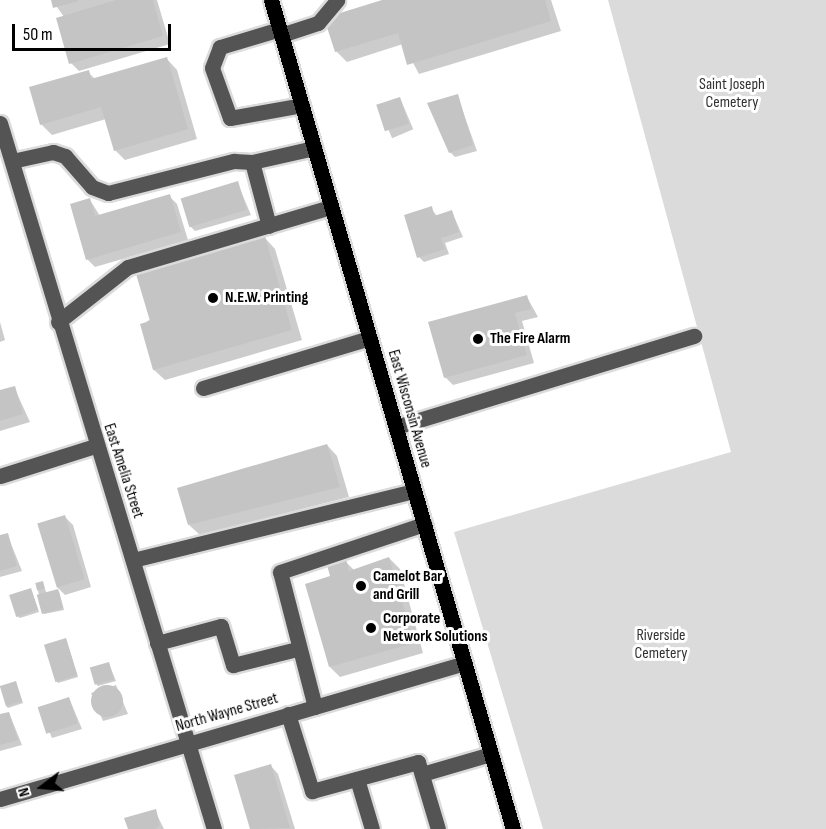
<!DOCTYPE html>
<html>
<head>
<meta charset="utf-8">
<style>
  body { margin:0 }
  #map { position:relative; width:826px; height:829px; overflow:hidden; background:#fff; font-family:"Sofia Sans Condensed",sans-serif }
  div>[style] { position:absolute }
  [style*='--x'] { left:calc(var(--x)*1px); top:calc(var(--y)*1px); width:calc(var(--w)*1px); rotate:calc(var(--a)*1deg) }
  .green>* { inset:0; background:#dbdbdb }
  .shadow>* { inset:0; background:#0003; transform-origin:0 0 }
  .building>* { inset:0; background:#c4c4c4; transform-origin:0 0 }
  .round { border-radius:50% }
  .roads { filter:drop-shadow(2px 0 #dbdbdb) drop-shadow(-2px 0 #dbdbdb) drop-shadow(0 2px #dbdbdb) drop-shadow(0 -2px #dbdbdb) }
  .minor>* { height:15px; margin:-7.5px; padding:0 7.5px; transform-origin:7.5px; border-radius:7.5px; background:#545454 }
  .major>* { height:15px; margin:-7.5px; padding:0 7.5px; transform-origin:7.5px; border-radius:7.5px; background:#000 }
  .dots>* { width:16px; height:16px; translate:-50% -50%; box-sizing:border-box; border:3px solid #fff; border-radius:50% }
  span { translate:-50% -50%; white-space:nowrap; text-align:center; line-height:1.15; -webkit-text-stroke:6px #fff; paint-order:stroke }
  .park-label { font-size:16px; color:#323232 }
  .poi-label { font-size:16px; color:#000; font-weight:700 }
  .left { translate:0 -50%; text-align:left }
  .street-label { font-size:16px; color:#000 }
  .north { position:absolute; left:12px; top:757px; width:60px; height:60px; -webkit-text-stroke:4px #fff; paint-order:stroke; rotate:254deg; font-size:16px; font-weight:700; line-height:24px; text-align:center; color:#000 }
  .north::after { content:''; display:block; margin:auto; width:21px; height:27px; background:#000; clip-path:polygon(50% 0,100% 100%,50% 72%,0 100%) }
  .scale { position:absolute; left:12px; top:24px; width:159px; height:27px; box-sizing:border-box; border:3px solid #000; border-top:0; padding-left:8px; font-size:18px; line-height:21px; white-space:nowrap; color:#000; -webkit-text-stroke:4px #fff; paint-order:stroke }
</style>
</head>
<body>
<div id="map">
  <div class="green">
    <div style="clip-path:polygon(608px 0,826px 0,826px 829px,543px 829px,454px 532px,731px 452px)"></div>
  </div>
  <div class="shadow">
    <div style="clip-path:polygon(52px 0,157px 0,170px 44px,79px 71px,71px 63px,64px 17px)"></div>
    <div style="clip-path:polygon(387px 0,551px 0,561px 31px,419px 74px,403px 44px,347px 62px,336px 51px)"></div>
    <div style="clip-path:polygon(167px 59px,177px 70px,197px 139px,125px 160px,115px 150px,106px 119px,52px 135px,41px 124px,88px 72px,96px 80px)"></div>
    <div style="clip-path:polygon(457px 95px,477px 151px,455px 157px,450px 152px)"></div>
    <div style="left:400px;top:98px;width:34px;height:23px;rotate:67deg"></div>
    <div style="clip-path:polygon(237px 182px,251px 215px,195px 231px,190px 226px)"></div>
    <div style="clip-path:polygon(169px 196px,177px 204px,188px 240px,95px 267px,87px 259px,90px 200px,100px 216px)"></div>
    <div style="clip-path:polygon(431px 208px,437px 216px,452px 212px,463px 237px,445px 243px,449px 254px,424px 262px,419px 257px)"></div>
    <div style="clip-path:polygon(265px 238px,275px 249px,302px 340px,165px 380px,154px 370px,142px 325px)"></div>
    <div style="clip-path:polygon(527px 297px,538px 317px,522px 321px,534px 363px,453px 385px,445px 377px)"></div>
    <div style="clip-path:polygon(0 322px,5px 340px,0 342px)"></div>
    <div style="clip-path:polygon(14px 387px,30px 422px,0 431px,0 392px)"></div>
    <div style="clip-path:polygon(327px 445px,337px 456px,349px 497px,200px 535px,189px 525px)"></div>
    <div style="clip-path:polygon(65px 517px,73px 525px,91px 587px,65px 595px,57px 587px)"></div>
    <div style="clip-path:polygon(7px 534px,22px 571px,0 577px,0 536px)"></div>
    <div style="clip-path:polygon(389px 558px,400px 569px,423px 653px,340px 677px,330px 667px,332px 577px,345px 561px,355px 571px)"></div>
    <div style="clip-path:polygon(42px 582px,47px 594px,59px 591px,64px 610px,44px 614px,38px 591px)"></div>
    <div style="clip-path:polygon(31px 589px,39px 612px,20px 618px,17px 616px)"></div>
    <div style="clip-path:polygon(66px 639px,78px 677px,58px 683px,56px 681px)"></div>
    <div style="clip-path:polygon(109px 664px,116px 681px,98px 686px,96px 684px)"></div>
    <div style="clip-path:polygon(16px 683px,23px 703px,8px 708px,6px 706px)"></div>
    <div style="clip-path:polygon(116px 685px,128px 714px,103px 721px,91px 693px)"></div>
    <div style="clip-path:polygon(69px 698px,82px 729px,52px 738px,39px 707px)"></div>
    <div style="clip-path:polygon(9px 713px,22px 745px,0 751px,0 716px)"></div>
    <div style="clip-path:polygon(271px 766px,278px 774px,295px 829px,252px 829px,236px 776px)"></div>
    <div style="clip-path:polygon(155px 811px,164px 829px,129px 829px)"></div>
  </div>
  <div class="building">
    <div style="clip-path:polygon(51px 0,78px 0,78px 1px,53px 8px)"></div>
    <div style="clip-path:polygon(116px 0,153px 0,163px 36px,69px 64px,56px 18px)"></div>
    <div style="clip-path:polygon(382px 0,545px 0,551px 21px,407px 65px,398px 33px,335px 52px,324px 18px)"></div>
    <div style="clip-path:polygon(167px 57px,188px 129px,114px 151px,101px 107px,40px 125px,29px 87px,89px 70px,91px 79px)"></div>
    <div style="clip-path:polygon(458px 94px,473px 145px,449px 153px,427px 103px)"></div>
    <div style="left:400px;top:97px;width:28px;height:25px;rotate:72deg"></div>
    <div style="left:238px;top:181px;width:30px;height:60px;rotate:73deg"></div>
    <div style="clip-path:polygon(170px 194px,181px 232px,86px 260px,70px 204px,90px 198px,95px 216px)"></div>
    <div style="clip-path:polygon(432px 206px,434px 216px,452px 210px,459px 232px,441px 238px,445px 249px,417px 258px,404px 215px)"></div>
    <div style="clip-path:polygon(265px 236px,292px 330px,153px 370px,140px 324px,150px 321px,136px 274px)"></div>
    <div style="clip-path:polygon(527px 295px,531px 309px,515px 313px,527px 355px,444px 378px,428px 322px)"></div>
    <div style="clip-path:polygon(15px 386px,23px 414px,0 421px,0 390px)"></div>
    <div style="clip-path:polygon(327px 444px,340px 487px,188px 525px,177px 488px)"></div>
    <div style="left:65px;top:515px;width:67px;height:29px;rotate:73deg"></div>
    <div style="clip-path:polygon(8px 533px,17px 566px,0 571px,0 535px)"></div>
    <div style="clip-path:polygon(389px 557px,414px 643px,329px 667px,305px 584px,330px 576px,327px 565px,346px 559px,349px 571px)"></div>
    <div style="left:43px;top:581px;width:8px;height:8px;rotate:76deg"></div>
    <div style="left:31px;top:588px;width:23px;height:23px;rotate:72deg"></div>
    <div style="left:58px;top:589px;width:20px;height:22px;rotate:75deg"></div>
    <div style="left:66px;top:638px;width:39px;height:23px;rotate:73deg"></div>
    <div style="left:109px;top:662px;width:18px;height:20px;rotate:74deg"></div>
    <div style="left:16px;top:681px;width:21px;height:17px;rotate:73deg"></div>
    <div class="round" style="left:91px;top:685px;width:32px;height:32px"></div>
    <div style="left:69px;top:697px;width:28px;height:33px;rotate:72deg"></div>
    <div style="clip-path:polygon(9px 712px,18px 740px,0 745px,0 714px)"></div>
    <div style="clip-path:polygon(271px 764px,290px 828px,250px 829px,234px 775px)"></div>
    <div style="clip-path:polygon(156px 809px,160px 825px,156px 829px,128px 829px,124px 818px)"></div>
  </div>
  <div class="roads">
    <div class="minor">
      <div style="--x:280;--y:29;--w:63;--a:163.3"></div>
      <div style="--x:220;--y:47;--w:22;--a:111"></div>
      <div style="--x:212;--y:68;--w:53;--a:70.2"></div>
      <div style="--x:230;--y:118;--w:73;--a:-10.2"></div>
      <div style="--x:281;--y:35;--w:39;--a:-18"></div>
      <div style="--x:318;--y:23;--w:30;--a:-50"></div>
      <div style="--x:0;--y:123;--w:738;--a:73.14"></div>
      <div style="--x:12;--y:161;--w:42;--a:-12.4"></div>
      <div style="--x:53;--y:152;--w:13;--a:18"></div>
      <div style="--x:65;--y:156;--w:41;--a:48.9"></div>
      <div style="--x:92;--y:187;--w:17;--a:21"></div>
      <div style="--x:108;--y:193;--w:130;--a:-14.3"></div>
      <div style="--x:234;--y:161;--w:18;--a:3"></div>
      <div style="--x:252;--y:162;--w:66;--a:75.1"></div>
      <div style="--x:252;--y:162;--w:64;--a:-12.7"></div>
      <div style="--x:58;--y:322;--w:89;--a:-38.2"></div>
      <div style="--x:128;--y:267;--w:212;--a:-16.5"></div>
      <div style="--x:203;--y:388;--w:174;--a:-16.7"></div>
      <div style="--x:396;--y:427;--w:312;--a:-17"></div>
      <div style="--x:0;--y:476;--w:100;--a:-17.5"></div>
      <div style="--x:133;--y:560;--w:289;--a:-13.8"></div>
      <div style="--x:157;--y:643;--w:66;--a:-14.9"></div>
      <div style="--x:221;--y:626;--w:41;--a:72.9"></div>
      <div style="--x:233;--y:665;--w:66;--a:-14"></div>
      <div style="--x:315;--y:707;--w:139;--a:-104.5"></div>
      <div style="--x:280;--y:572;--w:152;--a:-18.4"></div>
      <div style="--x:288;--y:714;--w:81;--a:72.7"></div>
      <div style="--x:312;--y:791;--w:110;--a:-15.3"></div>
      <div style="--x:418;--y:762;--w:70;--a:73.4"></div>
      <div style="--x:422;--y:774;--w:72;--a:-16.2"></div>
      <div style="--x:357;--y:779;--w:52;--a:73.3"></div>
      <div style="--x:0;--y:799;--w:484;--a:-16.3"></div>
    </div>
    <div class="major">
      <div style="--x:271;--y:0;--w:864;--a:73.73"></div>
    </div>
  </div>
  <div class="dots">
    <div style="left:213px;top:298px;background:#000"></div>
    <div style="left:478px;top:339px;background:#000"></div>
    <div style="left:361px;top:586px;background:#000"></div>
    <div style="left:371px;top:628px;background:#000"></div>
  </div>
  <div class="park-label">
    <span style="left:732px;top:94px">Saint Joseph<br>Cemetery</span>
    <span style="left:661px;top:645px">Riverside<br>Cemetery</span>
  </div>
  <div class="poi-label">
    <span class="left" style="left:225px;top:298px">N.E.W. Printing</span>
    <span class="left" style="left:490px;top:339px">The Fire Alarm</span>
    <span class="left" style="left:373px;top:586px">Camelot Bar<br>and Grill</span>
    <span class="left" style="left:383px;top:628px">Corporate<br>Network Solutions</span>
  </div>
  <div class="street-label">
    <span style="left:409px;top:409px;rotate:74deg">East Wisconsin Avenue</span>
    <span style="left:123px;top:471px;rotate:72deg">East Amelia Street</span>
    <span style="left:227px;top:713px;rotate:-16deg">North Wayne Street</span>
  </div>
  <div class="north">N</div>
  <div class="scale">50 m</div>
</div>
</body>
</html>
